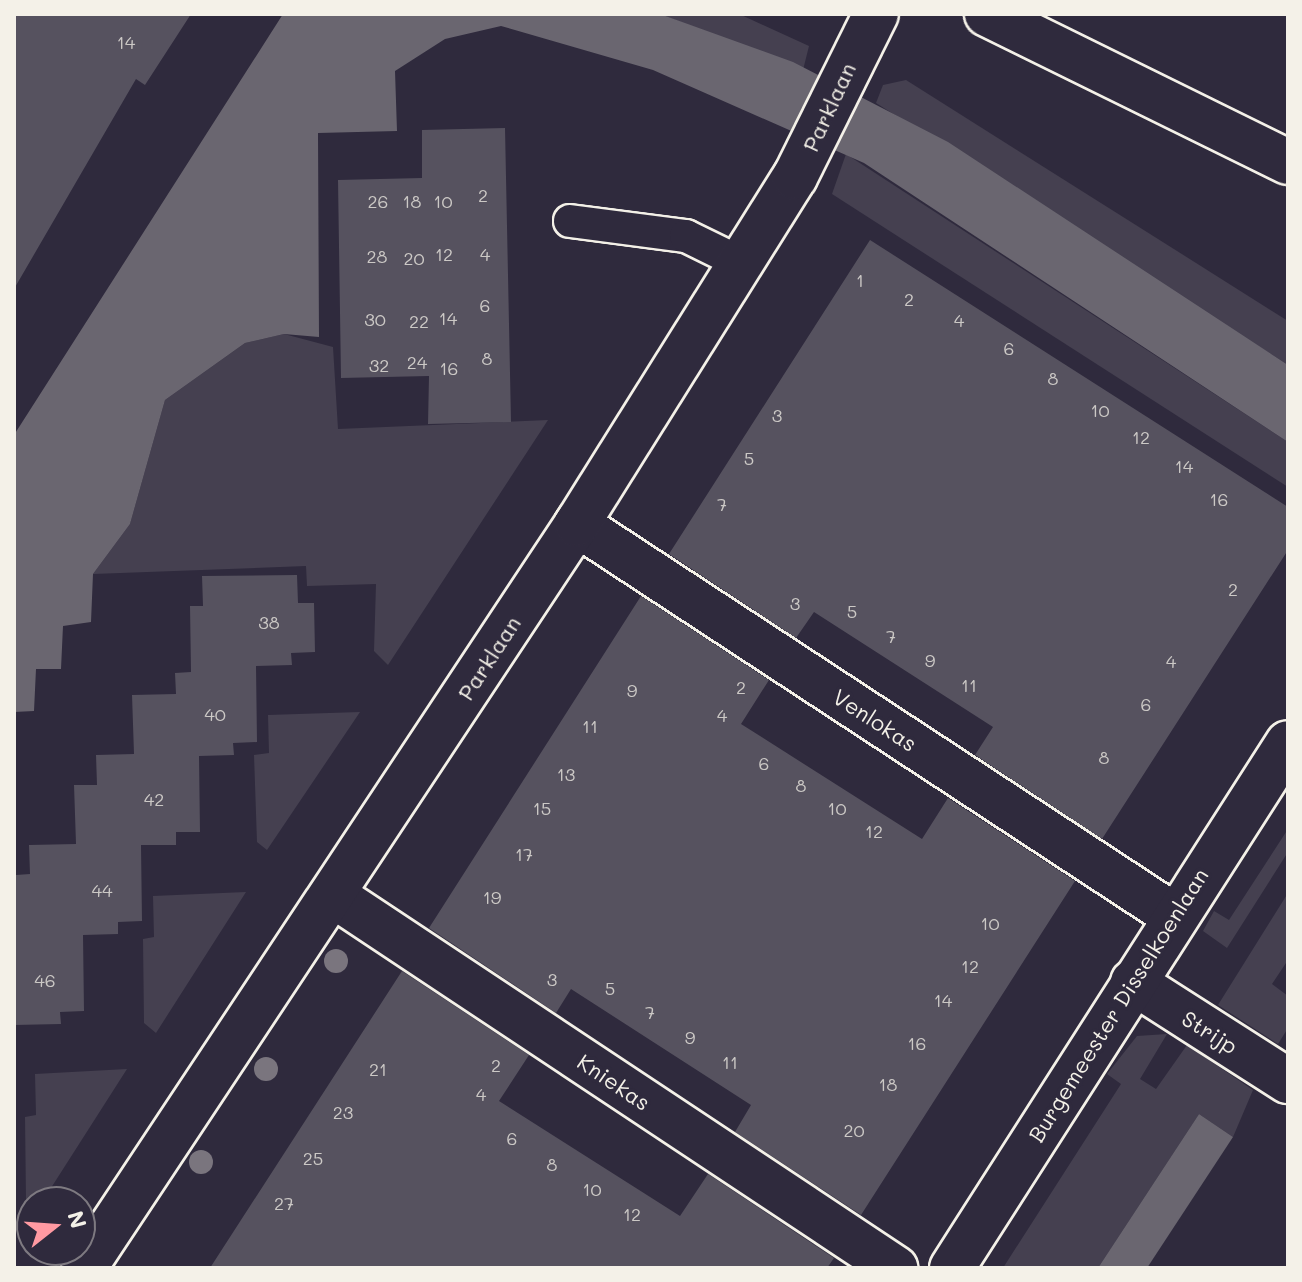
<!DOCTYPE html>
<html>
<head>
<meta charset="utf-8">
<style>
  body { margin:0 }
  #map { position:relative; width:1302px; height:1282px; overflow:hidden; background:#2f2a3d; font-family:Mali,sans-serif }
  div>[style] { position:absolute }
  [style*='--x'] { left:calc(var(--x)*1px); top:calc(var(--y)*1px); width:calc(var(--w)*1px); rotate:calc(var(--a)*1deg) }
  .green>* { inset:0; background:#454050 }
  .water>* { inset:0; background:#6a6670 }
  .building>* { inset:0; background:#56525f }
  .roads { filter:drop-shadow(2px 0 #f4f1e8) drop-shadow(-2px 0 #f4f1e8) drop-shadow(0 2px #f4f1e8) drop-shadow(0 -2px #f4f1e8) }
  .service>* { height:32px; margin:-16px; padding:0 16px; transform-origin:16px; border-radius:16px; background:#2f2a3d }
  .minor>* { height:44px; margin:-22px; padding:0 22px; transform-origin:22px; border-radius:22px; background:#2f2a3d }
  .trees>* { width:24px; height:24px; margin:-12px; border-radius:50%; background:#7a757e }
  span { translate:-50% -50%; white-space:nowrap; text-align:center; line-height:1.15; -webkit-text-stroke:7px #2f2a3d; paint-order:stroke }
  .number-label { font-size:18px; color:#ccc9c6 }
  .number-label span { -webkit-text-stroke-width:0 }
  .street-label { font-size:22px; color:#f4f1e8 }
  .frame { position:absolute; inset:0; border:16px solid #f4f1e8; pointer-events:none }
  .north { position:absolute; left:16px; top:1186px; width:80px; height:80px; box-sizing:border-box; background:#2f2a3d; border:2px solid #7e7a81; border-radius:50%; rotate:73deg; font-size:22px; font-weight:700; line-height:32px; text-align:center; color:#f4f1e8 }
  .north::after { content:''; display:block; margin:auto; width:28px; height:36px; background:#ff9aa2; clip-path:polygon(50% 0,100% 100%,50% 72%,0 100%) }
</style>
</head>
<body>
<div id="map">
  <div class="green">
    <div style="clip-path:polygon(660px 14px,739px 14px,809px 46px,803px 70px)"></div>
    <div style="clip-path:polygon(906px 80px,1288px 321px,1288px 365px,876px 103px,883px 85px)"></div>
    <div style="clip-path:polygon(846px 154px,1288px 442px,1288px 487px,832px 194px)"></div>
    <div style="clip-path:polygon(284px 334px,333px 347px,338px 429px,548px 420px,388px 665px,374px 651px,376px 584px,307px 586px,306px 566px,93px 574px,130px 524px,165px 400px,245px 343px)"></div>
    <div style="clip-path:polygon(360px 712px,267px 850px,257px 842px,254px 755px,269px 753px,268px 715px)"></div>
    <div style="clip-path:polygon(1288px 829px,1288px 852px,1227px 948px,1203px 931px,1214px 911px,1229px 920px)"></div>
    <div style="clip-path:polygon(246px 892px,156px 1033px,144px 1023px,143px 939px,154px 937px,153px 896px)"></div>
    <div style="clip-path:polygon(1288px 893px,1288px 960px,1272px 984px,1288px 996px,1288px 1028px,1278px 1044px,1218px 1005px)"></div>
    <div style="clip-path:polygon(1167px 1034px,1140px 1079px,1156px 1089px,1187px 1045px,1253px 1090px,1233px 1137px,1199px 1114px,1098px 1268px,1003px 1268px,1121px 1084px,1107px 1074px,1137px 1036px)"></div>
    <div style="clip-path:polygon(127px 1069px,42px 1202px,32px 1206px,26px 1201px,25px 1117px,36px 1115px,35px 1074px)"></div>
  </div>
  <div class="water">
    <div style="clip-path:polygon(283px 14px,660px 14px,793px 62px,948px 142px,1288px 365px,1288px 442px,864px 163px,653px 70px,501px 26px,445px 39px,395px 71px,397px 131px,318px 133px,319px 337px,284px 334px,245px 343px,165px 400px,130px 524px,93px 574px,91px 622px,63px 626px,61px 669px,36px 669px,34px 711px,14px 712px,14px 435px)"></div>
    <div style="clip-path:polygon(1199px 1114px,1233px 1137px,1147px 1268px,1098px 1268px)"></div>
  </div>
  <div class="building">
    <div style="clip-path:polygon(14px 14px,191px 14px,145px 85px,136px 79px,14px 289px)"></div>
    <div style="clip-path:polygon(505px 128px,511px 422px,428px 424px,429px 376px,341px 378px,338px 180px,422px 178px,422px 130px)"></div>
    <div style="clip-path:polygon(870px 240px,1288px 507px,1288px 550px,1102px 839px,975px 755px,993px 727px,814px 612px,796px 638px,669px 554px)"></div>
    <div style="clip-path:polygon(297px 575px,298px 603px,314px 603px,315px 652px,291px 653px,292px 665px,256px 666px,257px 742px,233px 743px,234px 755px,199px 756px,200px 832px,176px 832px,176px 845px,141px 845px,142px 921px,118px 922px,118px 934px,83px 935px,84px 1011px,60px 1012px,61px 1024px,14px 1025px,16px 875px,30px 874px,29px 845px,76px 844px,74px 785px,97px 785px,96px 755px,134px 754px,132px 695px,176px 694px,175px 673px,191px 672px,190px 606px,203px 606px,202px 576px)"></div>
    <div style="clip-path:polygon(641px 596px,769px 680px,741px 724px,922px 839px,948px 798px,1075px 881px,861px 1215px,735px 1132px,751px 1105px,571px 989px,556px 1013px,429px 928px)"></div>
    <div style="clip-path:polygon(402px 971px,529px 1055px,499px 1101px,680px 1216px,708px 1174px,834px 1258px,827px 1268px,210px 1268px)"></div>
  </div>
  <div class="roads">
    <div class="service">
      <div style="--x:570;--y:221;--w:117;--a:7.4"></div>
      <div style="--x:686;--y:236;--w:61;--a:26.1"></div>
    </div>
    <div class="minor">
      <div style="--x:987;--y:14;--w:335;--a:26.2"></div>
      <div style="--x:577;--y:524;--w:713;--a:33.27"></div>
      <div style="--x:333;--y:895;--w:675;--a:33.57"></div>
      <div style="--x:1133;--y:982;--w:184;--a:32.6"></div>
      <div style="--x:84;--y:1268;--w:893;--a:-56.47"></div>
      <div style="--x:577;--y:524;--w:410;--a:-57.9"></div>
      <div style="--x:795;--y:177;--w:182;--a:-63.6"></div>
      <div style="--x:952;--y:1268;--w:623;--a:-57.38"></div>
    </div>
  </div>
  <div class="trees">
    <div style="left:336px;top:961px"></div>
    <div style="left:266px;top:1069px"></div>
    <div style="left:201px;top:1162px"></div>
  </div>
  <div class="number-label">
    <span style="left:126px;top:42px">14</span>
    <span style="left:483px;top:195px">2</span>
    <span style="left:378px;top:201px">26</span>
    <span style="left:412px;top:201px">18</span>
    <span style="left:443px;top:201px">10</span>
    <span style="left:444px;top:254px">12</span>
    <span style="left:485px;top:254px">4</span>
    <span style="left:377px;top:256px">28</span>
    <span style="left:414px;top:258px">20</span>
    <span style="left:860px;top:280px">1</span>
    <span style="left:909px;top:299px">2</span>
    <span style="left:485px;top:305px">6</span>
    <span style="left:448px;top:318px">14</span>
    <span style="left:375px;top:319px">30</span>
    <span style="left:959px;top:320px">4</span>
    <span style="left:419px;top:321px">22</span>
    <span style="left:1009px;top:348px">6</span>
    <span style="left:487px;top:358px">8</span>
    <span style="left:417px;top:362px">24</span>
    <span style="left:379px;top:365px">32</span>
    <span style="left:449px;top:368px">16</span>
    <span style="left:1053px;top:378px">8</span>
    <span style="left:1100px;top:410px">10</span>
    <span style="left:777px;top:415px">3</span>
    <span style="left:1141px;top:437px">12</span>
    <span style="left:749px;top:458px">5</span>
    <span style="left:1184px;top:466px">14</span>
    <span style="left:1219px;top:499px">16</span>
    <span style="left:722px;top:504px">7</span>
    <span style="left:1233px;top:589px">2</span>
    <span style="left:795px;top:603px">3</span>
    <span style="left:852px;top:611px">5</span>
    <span style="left:269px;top:622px">38</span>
    <span style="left:891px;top:636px">7</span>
    <span style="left:930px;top:660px">9</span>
    <span style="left:1171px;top:661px">4</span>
    <span style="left:969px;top:685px">11</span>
    <span style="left:741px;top:687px">2</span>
    <span style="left:632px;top:690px">9</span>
    <span style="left:1146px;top:704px">6</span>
    <span style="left:215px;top:714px">40</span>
    <span style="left:722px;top:715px">4</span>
    <span style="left:590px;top:726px">11</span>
    <span style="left:1104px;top:757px">8</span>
    <span style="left:764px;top:763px">6</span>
    <span style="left:566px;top:774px">13</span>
    <span style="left:801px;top:785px">8</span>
    <span style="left:154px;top:799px">42</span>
    <span style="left:542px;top:808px">15</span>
    <span style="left:837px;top:808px">10</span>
    <span style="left:874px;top:831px">12</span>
    <span style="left:524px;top:854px">17</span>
    <span style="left:102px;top:890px">44</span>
    <span style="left:492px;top:897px">19</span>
    <span style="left:990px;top:923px">10</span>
    <span style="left:970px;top:966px">12</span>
    <span style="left:552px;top:979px">3</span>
    <span style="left:45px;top:980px">46</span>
    <span style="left:610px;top:988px">5</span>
    <span style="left:943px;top:1000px">14</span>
    <span style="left:650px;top:1012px">7</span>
    <span style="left:690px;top:1037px">9</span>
    <span style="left:917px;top:1043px">16</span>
    <span style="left:730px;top:1062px">11</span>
    <span style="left:496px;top:1065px">2</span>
    <span style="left:378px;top:1069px">21</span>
    <span style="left:888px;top:1084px">18</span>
    <span style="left:481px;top:1094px">4</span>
    <span style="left:343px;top:1112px">23</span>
    <span style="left:854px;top:1130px">20</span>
    <span style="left:512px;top:1138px">6</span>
    <span style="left:313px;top:1158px">25</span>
    <span style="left:552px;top:1164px">8</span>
    <span style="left:592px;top:1189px">10</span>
    <span style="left:284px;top:1203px">27</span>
    <span style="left:632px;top:1214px">12</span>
  </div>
  <div class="street-label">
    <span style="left:829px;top:107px;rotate:-65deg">Parklaan</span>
    <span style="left:489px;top:658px;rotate:-57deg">Parklaan</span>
    <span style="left:875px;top:720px;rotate:33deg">Venlokas</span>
    <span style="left:1118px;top:1005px;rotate:-58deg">Burgemeester Disselkoenlaan</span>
    <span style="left:1210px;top:1032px;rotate:32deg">Strijp</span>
    <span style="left:614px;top:1082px;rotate:34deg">Kniekas</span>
  </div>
  <div class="frame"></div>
  <div class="north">N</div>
</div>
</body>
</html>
